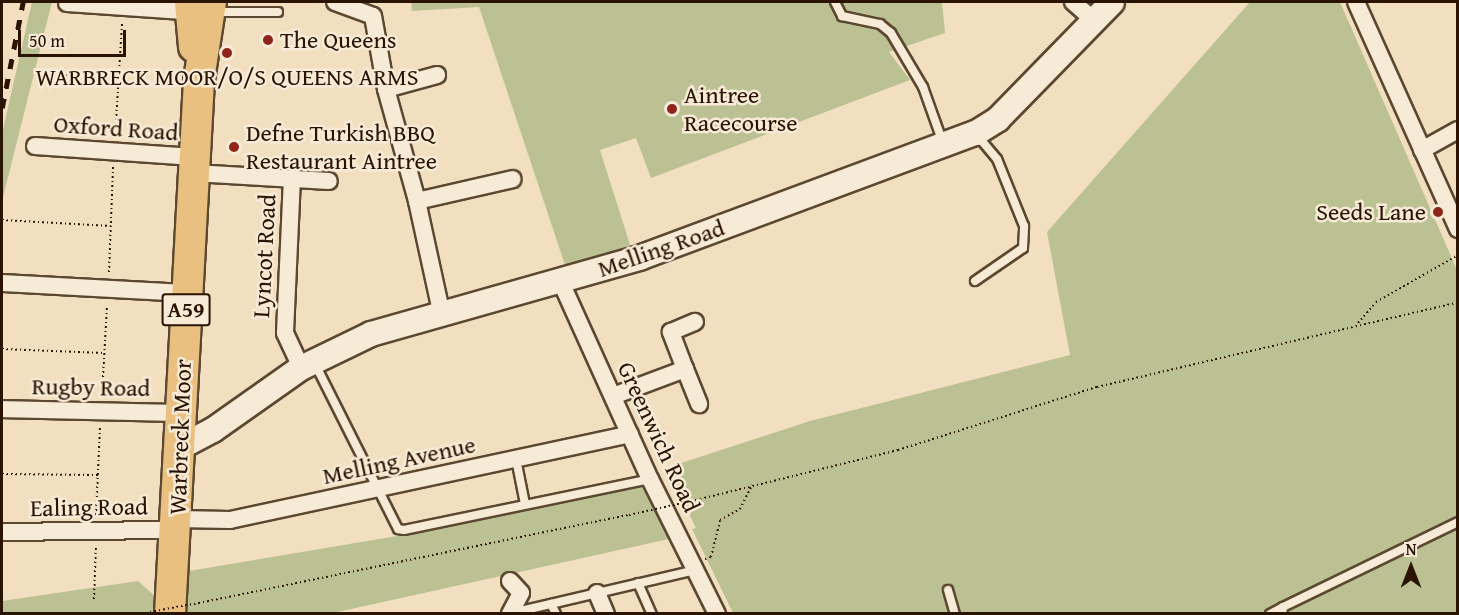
<!DOCTYPE html>
<html>
<head>
<meta charset="utf-8">
<style>
  body { margin:0 }
  #map { position:relative; width:1459px; height:615px; overflow:hidden; background:#f2dfc0; font-family:"Gentium Book Plus",serif }
  div>[style] { position:absolute }
  [style*='--x'] { left:calc(var(--x)*1px); top:calc(var(--y)*1px); width:calc(var(--w)*1px); rotate:calc(var(--a)*1deg) }
  .green>* { inset:0; background:#bbc192 }
  .path>* { height:2px; margin-top:-1px; transform-origin:0; background:repeating-linear-gradient(90deg,#2a1400 0 1.5px,transparent 0 4.5px) }
  .roads { filter:drop-shadow(2px 0 #5c4730) drop-shadow(-2px 0 #5c4730) drop-shadow(0 2px #5c4730) drop-shadow(0 -2px #5c4730) }
  .lane>* { height:8px; margin:-4px; padding:0 4px; transform-origin:4px; border-radius:4px; background:#f7ead6 }
  .street>* { height:16px; margin:-8px; padding:0 8px; transform-origin:8px; border-radius:8px; background:#f7ead6 }
  .secondary>* { height:24px; margin:-12px; padding:0 12px; transform-origin:12px; border-radius:12px; background:#f7ead6 }
  .highway>* { height:30px; margin:-15px; padding:0 15px; transform-origin:15px; border-radius:15px; background:#e9c080 }
  .rail>* { height:4.5px; margin-top:-2.25px; transform-origin:0; background:repeating-linear-gradient(90deg,#2a1400 0 10px,transparent 0 20px) }
  .path-bridge>* { height:2px; margin-top:-1px; transform-origin:0; background:repeating-linear-gradient(90deg,#2a1400 0 1.5px,transparent 0 4.5px) }
  .dots>* { width:16px; height:16px; translate:-50% -50%; box-sizing:border-box; border:3px solid #f7ead6; border-radius:50% }
  span { translate:-50% -50%; white-space:nowrap; text-align:center; line-height:1.15; -webkit-text-stroke:5px #f7ead6; paint-order:stroke }
  .shield-label span { padding:2px 4px; background:#f7ead6; border:2px solid; border-radius:4px; -webkit-text-stroke-width:0 }
  .shield-label { font-size:22px; color:#2a1400; font-weight:700 }
  .poi-label { font-size:24px; color:#2a1400 }
  .left { translate:0 -50%; text-align:left }
  .right { translate:-100% -50%; text-align:right }
  .street-label { font-size:24px; color:#2a1400 }
  .frame { position:absolute; inset:0; border:3px solid #2a1400; pointer-events:none }
  .north { position:absolute; left:1381px; top:537px; width:60px; height:60px; -webkit-text-stroke:4px #f7ead6; paint-order:stroke; rotate:0deg; font-size:16px; font-weight:700; line-height:24px; text-align:center; color:#2a1400 }
  .north::after { content:''; display:block; margin:auto; width:21px; height:27px; background:#2a1400; clip-path:polygon(50% 0,100% 100%,50% 72%,0 100%) }
  .scale { position:absolute; left:18px; top:30px; width:108px; height:27px; box-sizing:border-box; border:3px solid #2a1400; border-top:0; padding-left:8px; font-size:18px; line-height:21px; white-space:nowrap; color:#2a1400; -webkit-text-stroke:4px #f7ead6; paint-order:stroke }
</style>
</head>
<body>
<div id="map">
  <div class="green">
    <div style="clip-path:polygon(32px 2px,52px 2px,2px 201px,2px 134px)"></div>
    <div style="clip-path:polygon(411px 2px,942px 2px,945px 33px,889px 52px,910px 80px,651px 178px,636px 138px,600px 150px,631px 248px,565px 265px,479px 7px,412px 11px)"></div>
    <div style="clip-path:polygon(1250px 2px,1340px 2px,1457px 270px,1457px 613px,733px 613px,692px 529px,696px 528px,685px 505px,663px 469px,810px 421px,1070px 355px,1047px 232px)"></div>
    <div style="clip-path:polygon(641px 485px,669px 539px,333px 613px,185px 614px,189px 571px,397px 536px)"></div>
    <div style="clip-path:polygon(138px 581px,158px 599px,157px 613px,2px 614px,2px 601px)"></div>
  </div>
  <div class="path">
    <div style="--x:39;--y:74;--w:80;--a:2.9"></div>
    <div style="--x:115;--y:138;--w:115;--a:-86.5"></div>
    <div style="--x:2;--y:220;--w:109;--a:3.2"></div>
    <div style="--x:109;--y:272;--w:105;--a:-87.8"></div>
    <div style="--x:1358;--y:323;--w:28;--a:-49"></div>
    <div style="--x:1376;--y:302;--w:95;--a:-29.8"></div>
    <div style="--x:2;--y:349;--w:102;--a:2.2"></div>
    <div style="--x:102;--y:395;--w:90;--a:-86.8"></div>
    <div style="--x:2;--y:474;--w:96;--a:0.6"></div>
    <div style="--x:700;--y:499;--w:204;--a:-13.9"></div>
    <div style="--x:898;--y:450;--w:209;--a:-17.6"></div>
    <div style="--x:1097;--y:387;--w:371;--a:-13.2"></div>
    <div style="--x:96;--y:515;--w:87;--a:-87.4"></div>
    <div style="--x:705;--y:559;--w:6;--a:-18"></div>
    <div style="--x:711;--y:557;--w:38;--a:-76"></div>
    <div style="--x:720;--y:520;--w:23;--a:-29"></div>
    <div style="--x:740;--y:509;--w:27;--a:-63"></div>
    <div style="--x:94;--y:599;--w:54;--a:-87.9"></div>
    <div style="--x:194;--y:604;--w:444;--a:-11.6"></div>
  </div>
  <div class="roads">
    <div class="lane">
      <div style="--x:835;--y:2;--w:16;--a:63"></div>
      <div style="--x:842;--y:16;--w:39;--a:12"></div>
      <div style="--x:880;--y:24;--w:14;--a:39"></div>
      <div style="--x:891;--y:33;--w:63;--a:59.3"></div>
      <div style="--x:923;--y:87;--w:59;--a:70.3"></div>
      <div style="--x:214;--y:12;--w:64;--a:0"></div>
      <div style="--x:975;--y:281;--w:58;--a:-34.5"></div>
      <div style="--x:1023;--y:248;--w:22;--a:-87"></div>
      <div style="--x:1024;--y:226;--w:72;--a:-111.9"></div>
      <div style="--x:997;--y:159;--w:30;--a:-130"></div>
      <div style="--x:314;--y:362;--w:187;--a:63.3"></div>
      <div style="--x:398;--y:529;--w:6;--a:9"></div>
      <div style="--x:404;--y:530;--w:251;--a:-11.7"></div>
      <div style="--x:516;--y:459;--w:46;--a:78.7"></div>
      <div style="--x:638;--y:583;--w:34;--a:66"></div>
      <div style="--x:948;--y:590;--w:25;--a:74"></div>
      <div style="--x:551;--y:604;--w:11;--a:63"></div>
      <div style="--x:1283;--y:607;--w:195;--a:-25.9"></div>
      <div style="--x:512;--y:613;--w:188;--a:-13.2"></div>
      <div style="--x:1270;--y:614;--w:15;--a:-28"></div>
      <div style="--x:1283;--y:607;--w:7;--a:98"></div>
    </div>
    <div class="street">
      <div style="--x:335;--y:2;--w:40;--a:20.2"></div>
      <div style="--x:373;--y:16;--w:74;--a:79.9"></div>
      <div style="--x:386;--y:89;--w:116;--a:74.5"></div>
      <div style="--x:417;--y:201;--w:118;--a:77.7"></div>
      <div style="--x:1073;--y:2;--w:28;--a:41"></div>
      <div style="--x:1356;--y:2;--w:249;--a:65.8"></div>
      <div style="--x:67;--y:3;--w:131;--a:3.9"></div>
      <div style="--x:386;--y:89;--w:53;--a:-15.4"></div>
      <div style="--x:35;--y:146;--w:159;--a:4"></div>
      <div style="--x:1422;--y:150;--w:41;--a:-29.1"></div>
      <div style="--x:194;--y:173;--w:135;--a:3.4"></div>
      <div style="--x:292;--y:178;--w:155;--a:92.6"></div>
      <div style="--x:285;--y:333;--w:38;--a:65"></div>
      <div style="--x:417;--y:201;--w:98;--a:-12.9"></div>
      <div style="--x:560;--y:280;--w:218;--a:65.7"></div>
      <div style="--x:650;--y:479;--w:151;--a:63.6"></div>
      <div style="--x:2;--y:283;--w:185;--a:3.1"></div>
      <div style="--x:685;--y:369;--w:38;--a:68"></div>
      <div style="--x:613;--y:396;--w:77;--a:-20.6"></div>
      <div style="--x:685;--y:369;--w:40;--a:-111"></div>
      <div style="--x:671;--y:332;--w:26;--a:-23"></div>
      <div style="--x:2;--y:409;--w:178;--a:1.3"></div>
      <div style="--x:177;--y:519;--w:53;--a:1.1"></div>
      <div style="--x:230;--y:520;--w:409;--a:-12.1"></div>
      <div style="--x:2;--y:532;--w:174;--a:-0.7"></div>
      <div style="--x:510;--y:581;--w:16;--a:47"></div>
      <div style="--x:521;--y:593;--w:24;--a:118"></div>
      <div style="--x:597;--y:593;--w:23;--a:67"></div>
    </div>
    <div class="secondary">
      <div style="--x:179;--y:448;--w:38;--a:-28"></div>
      <div style="--x:213;--y:430;--w:108;--a:-35.2"></div>
      <div style="--x:301;--y:368;--w:78;--a:-25.9"></div>
      <div style="--x:371;--y:334;--w:279;--a:-15.8"></div>
      <div style="--x:639;--y:258;--w:359;--a:-20.4"></div>
      <div style="--x:976;--y:133;--w:26;--a:-32"></div>
      <div style="--x:998;--y:119;--w:163;--a:-45.7"></div>
    </div>
    <div class="highway">
      <div style="--x:190;--y:2;--w:45;--a:84.9"></div>
      <div style="--x:170;--y:614;--w:535;--a:-86.89"></div>
      <div style="--x:199;--y:80;--w:79;--a:-81.3"></div>
    </div>
  </div>
  <div class="rail">
    <div style="--x:2;--y:108;--w:108;--a:-78.8"></div>
  </div>
  <div class="path-bridge">
    <div style="--x:629;--y:515;--w:73;--a:-12.7"></div>
    <div style="--x:150;--y:612;--w:43;--a:-10.8"></div>
  </div>
  <div class="dots">
    <div style="left:268px;top:40px;background:#8f2418"></div>
    <div style="left:227px;top:53px;background:#8f2418"></div>
    <div style="left:672px;top:109px;background:#8f2418"></div>
    <div style="left:234px;top:147px;background:#8f2418"></div>
    <div style="left:1438px;top:212px;background:#8f2418"></div>
  </div>
  <div class="shield-label">
    <span style="left:186px;top:310px">A59</span>
  </div>
  <div class="poi-label">
    <span class="left" style="left:280px;top:40px">The Queens</span>
    <span style="left:227px;top:77px">WARBRECK MOOR/O/S QUEENS ARMS</span>
    <span class="left" style="left:684px;top:109px">Aintree<br>Racecourse</span>
    <span class="left" style="left:246px;top:147px">Defne Turkish BBQ<br>Restaurant Aintree</span>
    <span class="right" style="left:1426px;top:212px">Seeds Lane</span>
  </div>
  <div class="street-label">
    <span style="left:116px;top:128px;rotate:4deg">Oxford Road</span>
    <span style="left:661px;top:248px;rotate:-19deg">Melling Road</span>
    <span style="left:264px;top:256px;rotate:-87deg">Lyncot Road</span>
    <span style="left:91px;top:387px;rotate:1deg">Rugby Road</span>
    <span style="left:180px;top:437px;rotate:-88deg">Warbreck Moor</span>
    <span style="left:659px;top:437px;rotate:65deg">Greenwich Road</span>
    <span style="left:399px;top:460px;rotate:-12deg">Melling Avenue</span>
    <span style="left:89px;top:507px;rotate:-1deg">Ealing Road</span>
  </div>
  <div class="frame"></div>
  <div class="north">N</div>
  <div class="scale">50 m</div>
</div>
</body>
</html>
